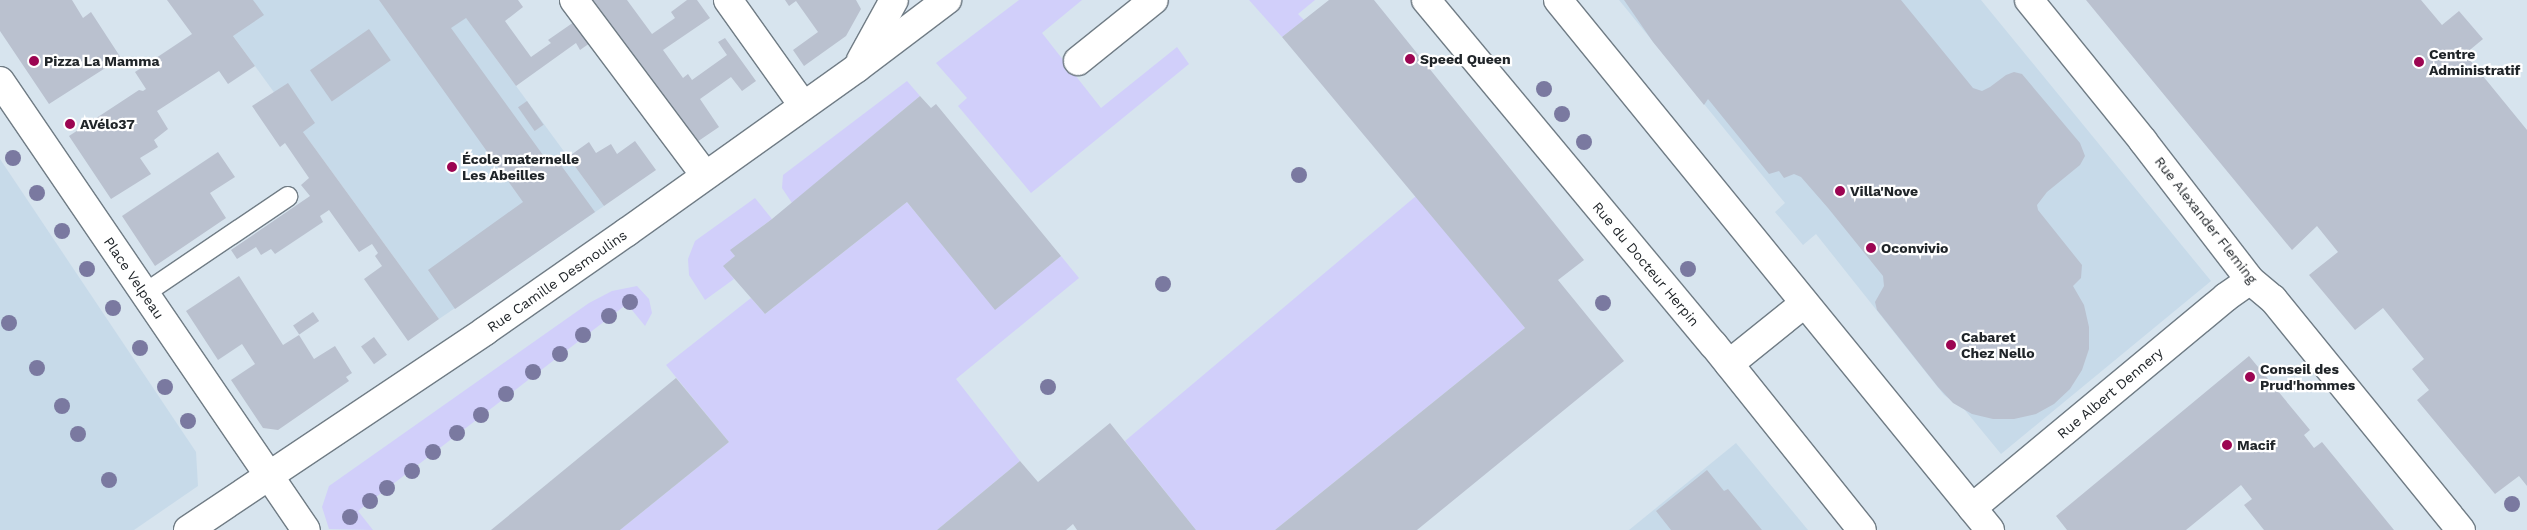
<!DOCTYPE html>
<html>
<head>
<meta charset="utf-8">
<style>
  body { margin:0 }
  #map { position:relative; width:2527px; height:530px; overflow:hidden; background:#d7e4ee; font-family:"Work Sans",sans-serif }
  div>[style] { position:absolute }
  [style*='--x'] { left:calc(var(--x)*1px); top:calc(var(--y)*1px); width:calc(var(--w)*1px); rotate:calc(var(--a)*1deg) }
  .built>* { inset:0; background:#c7dae9 }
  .green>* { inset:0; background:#d1cffa }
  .building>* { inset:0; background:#bac1cf; transform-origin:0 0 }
  .roads { filter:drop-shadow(1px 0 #707c85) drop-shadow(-1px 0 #707c85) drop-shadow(0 1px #707c85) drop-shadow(0 -1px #707c85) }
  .service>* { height:19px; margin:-9.5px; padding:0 9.5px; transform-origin:9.5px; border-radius:9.5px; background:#fff }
  .minor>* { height:28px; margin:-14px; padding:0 14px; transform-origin:14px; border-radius:14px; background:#fff }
  .trees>* { width:16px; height:16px; margin:-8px; border-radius:50%; background:#7a79a0 }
  .dots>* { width:14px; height:14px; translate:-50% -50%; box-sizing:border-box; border:2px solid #fff; border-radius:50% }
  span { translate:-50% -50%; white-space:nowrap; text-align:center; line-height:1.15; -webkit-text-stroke:4.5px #fff; paint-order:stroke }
  .poi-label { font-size:14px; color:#202529; font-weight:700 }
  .left { translate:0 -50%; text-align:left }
  .street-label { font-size:14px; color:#202529 }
</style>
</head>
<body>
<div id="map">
  <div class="built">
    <div style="clip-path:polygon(207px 0,453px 0,604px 206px,439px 319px)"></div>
    <div style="clip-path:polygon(1619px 0,1981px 0,2211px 281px,2001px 454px,1964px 409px,1944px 395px,1816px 234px,1803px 245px,1775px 212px,1785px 203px)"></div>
    <div style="clip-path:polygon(0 159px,196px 452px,198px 486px,134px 530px,0 530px)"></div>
    <div style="clip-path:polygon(1736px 443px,1808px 530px,1629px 530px)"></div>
  </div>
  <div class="green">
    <div style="clip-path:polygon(1019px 0,1082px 0,1042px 33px,1101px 108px,1177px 47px,1189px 64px,1031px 193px,958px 106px,967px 98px,936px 63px)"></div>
    <div style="clip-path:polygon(1249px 0,1315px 0,1298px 14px,1304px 20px,1282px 37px)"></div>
    <div style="clip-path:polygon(907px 81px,920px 96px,792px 203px,782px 188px,783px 175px)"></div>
    <div style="clip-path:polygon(1416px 196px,1525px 328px,1275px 530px,1196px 530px,1125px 441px)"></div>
    <div style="clip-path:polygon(755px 198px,772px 219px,731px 250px,735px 256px,724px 266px,734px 279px,705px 300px,689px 275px,688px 259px,695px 241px)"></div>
    <div style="clip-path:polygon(907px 202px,995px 309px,1061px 256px,1079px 278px,956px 379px,1020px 461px,937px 530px,620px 530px,729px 442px,666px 365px,751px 298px,765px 314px)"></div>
    <div style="clip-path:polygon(637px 286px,649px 299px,652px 313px,645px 326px,627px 304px,358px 511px,373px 530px,329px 529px,322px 507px,329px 486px,589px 303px,612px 291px)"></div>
  </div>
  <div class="building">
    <div style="clip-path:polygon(0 0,72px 0,83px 18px,91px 12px,121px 58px,49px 104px,0 31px)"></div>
    <div style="clip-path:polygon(167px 0,253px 0,264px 15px,233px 36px,255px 66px,228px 84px,219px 71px,157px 111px,168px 129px,154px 140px,158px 147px,140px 158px,151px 174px,111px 199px,69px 136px,139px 90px,143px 91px,146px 89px,135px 72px,192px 34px)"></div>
    <div style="clip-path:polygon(379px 0,518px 0,523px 7px,505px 21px,531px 57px,551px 43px,548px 40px,574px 22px,590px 43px,580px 50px,576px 43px,516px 86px,466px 18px,451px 28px,548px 162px,555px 157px,595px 212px,455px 309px,428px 270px,523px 202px)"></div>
    <div style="clip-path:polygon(589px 0,627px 0,652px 34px,675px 18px,671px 12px,687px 0,697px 0,710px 18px,663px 50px,683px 78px,688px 74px,692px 80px,727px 55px,718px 42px,725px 38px,756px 81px,742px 91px,731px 77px,700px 99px,719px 127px,694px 144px)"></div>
    <div style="clip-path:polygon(785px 0,856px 0,861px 9px,846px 36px,804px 66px,793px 50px,818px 32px,796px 1px,789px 6px)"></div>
    <div style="clip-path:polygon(1329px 0,1374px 0,1584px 260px,1558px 280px,1624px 361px,1417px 530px,1275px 530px,1525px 328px,1282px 37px)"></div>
    <div style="clip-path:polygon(1624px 0,1901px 0,1973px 88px,1982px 91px,1990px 87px,2006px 75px,2014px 72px,2022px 74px,2080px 143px,2085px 156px,2080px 165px,2047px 192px,2037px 205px,2038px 210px,2082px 265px,2081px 278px,2073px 286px,2084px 305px,2089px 327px,2089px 349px,2082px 370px,2070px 389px,2054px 404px,2036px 414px,2014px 419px,1993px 419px,1972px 414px,1953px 403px,1938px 387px,1877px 310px,1875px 302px,1884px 286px,1883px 276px,1828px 208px,1801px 177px,1794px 174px,1784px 178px,1779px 171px,1769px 174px,1708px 99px,1704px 105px,1653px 42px)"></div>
    <div style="clip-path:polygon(2086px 0,2421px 0,2442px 25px,2459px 11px,2483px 39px,2465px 54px,2527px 130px,2527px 486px,2519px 476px,2495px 494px,2417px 400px,2429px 390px,2412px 369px,2424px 359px,2383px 308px,2355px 330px,2309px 275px,2338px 252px,2317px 226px,2292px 250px)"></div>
    <div style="left:369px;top:29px;width:38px;height:72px;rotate:55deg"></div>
    <div style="clip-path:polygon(288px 83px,315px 123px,303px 132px,439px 319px,408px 341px,364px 279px,382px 266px,375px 256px,378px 253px,372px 244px,359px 252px,329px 210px,320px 216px,323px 222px,275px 254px,271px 249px,261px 255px,256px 247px,237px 259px,231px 250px,310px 196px,301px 185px,309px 178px,285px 143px,280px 147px,252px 106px)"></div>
    <div style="clip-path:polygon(920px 96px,931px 108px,936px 104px,1061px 256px,995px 310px,907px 202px,765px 314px,723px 266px,735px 256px,730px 250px,772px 219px)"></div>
    <div style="left:527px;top:101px;width:29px;height:11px;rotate:55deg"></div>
    <div style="clip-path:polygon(635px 141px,656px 170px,604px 206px,568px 157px,589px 142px,596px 153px,611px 144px,617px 154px)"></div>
    <div style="clip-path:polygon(218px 152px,235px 177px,210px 193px,226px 218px,155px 266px,122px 216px)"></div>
    <div style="clip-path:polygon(239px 276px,283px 345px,299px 335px,314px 359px,335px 346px,352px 373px,346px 377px,349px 381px,278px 430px,263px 428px,231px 380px,255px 364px,242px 344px,218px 360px,186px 311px)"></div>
    <div style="left:313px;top:312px;width:11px;height:24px;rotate:56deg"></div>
    <div style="left:374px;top:337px;width:22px;height:16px;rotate:54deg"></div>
    <div style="clip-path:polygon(2249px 356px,2310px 430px,2304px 435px,2314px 448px,2322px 442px,2394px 530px,2264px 530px,2244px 505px,2252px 499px,2241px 485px,2186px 530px,2067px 530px,2056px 516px)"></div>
    <div style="clip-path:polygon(676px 378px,729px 442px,620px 530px,491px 530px)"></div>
    <div style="clip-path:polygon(1110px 423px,1196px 530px,1077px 530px,1073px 524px,1066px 530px,937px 530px,1020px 461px,1038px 482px)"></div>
    <div style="clip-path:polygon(1707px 470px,1724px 491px,1728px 489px,1762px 530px,1671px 530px,1656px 511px)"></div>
  </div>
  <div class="roads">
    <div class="service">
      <div style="--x:144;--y:293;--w:173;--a:-34.1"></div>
    </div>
    <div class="minor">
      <div style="--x:574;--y:0;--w:219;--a:53.2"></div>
      <div style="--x:728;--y:0;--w:129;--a:54.5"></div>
      <div style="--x:1426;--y:0;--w:448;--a:50.2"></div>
      <div style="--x:1713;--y:344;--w:238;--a:51.3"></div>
      <div style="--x:1558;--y:0;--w:684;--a:50.82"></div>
      <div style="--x:2029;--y:0;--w:181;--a:51"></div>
      <div style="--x:2143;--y:141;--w:175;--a:52.4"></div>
      <div style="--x:2250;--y:280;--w:30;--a:40"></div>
      <div style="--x:2273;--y:299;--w:298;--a:50.9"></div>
      <div style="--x:861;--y:60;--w:68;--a:-61.2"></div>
      <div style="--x:1078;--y:61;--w:97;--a:-38.8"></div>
      <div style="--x:0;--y:81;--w:543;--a:55.73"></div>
      <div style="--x:1729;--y:364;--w:97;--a:-38.8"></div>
      <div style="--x:1972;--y:508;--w:330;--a:-39.7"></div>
      <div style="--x:2226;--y:297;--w:29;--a:-35"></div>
      <div style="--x:188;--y:530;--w:358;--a:-33.8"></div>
      <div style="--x:485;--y:331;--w:173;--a:-34.9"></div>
      <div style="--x:627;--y:232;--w:282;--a:-35.5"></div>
      <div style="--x:857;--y:68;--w:113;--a:-37.1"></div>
    </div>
  </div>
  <div class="trees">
    <div style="left:1544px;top:89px"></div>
    <div style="left:1562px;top:114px"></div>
    <div style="left:1584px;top:142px"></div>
    <div style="left:13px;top:158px"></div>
    <div style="left:1299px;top:175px"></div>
    <div style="left:37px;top:193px"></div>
    <div style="left:62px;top:231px"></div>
    <div style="left:87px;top:269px"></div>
    <div style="left:1688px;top:269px"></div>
    <div style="left:1163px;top:284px"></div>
    <div style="left:630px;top:302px"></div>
    <div style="left:1603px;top:303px"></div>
    <div style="left:113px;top:308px"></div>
    <div style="left:609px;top:316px"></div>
    <div style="left:9px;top:323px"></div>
    <div style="left:583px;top:335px"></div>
    <div style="left:140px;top:348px"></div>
    <div style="left:560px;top:354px"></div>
    <div style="left:37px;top:368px"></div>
    <div style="left:533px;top:372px"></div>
    <div style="left:165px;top:387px"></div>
    <div style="left:1048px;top:387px"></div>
    <div style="left:506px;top:394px"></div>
    <div style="left:62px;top:406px"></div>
    <div style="left:481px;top:415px"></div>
    <div style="left:188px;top:421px"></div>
    <div style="left:457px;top:433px"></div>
    <div style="left:78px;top:434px"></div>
    <div style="left:433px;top:452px"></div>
    <div style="left:412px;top:471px"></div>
    <div style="left:109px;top:480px"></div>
    <div style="left:387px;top:488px"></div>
    <div style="left:370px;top:501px"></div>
    <div style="left:2512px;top:504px"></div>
    <div style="left:350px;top:517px"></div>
  </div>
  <div class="dots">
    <div style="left:1410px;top:59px;background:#9c0552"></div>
    <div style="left:34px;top:61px;background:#9c0552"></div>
    <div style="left:2419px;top:62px;background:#9c0552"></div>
    <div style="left:70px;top:124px;background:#9c0552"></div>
    <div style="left:452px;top:167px;background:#9c0552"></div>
    <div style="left:1840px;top:191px;background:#9c0552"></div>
    <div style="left:1871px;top:248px;background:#9c0552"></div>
    <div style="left:1951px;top:345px;background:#9c0552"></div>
    <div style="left:2250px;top:377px;background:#9c0552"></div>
    <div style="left:2227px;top:445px;background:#9c0552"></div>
  </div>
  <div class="poi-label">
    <span class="left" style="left:2429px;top:62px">Centre<br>Administratif</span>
    <span class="left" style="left:1420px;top:59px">Speed Queen</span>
    <span class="left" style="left:44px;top:61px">Pizza La Mamma</span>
    <span class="left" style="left:80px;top:124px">AVélo37</span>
    <span class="left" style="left:462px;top:167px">École maternelle<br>Les Abeilles</span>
    <span class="left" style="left:1850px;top:191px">Villa'Nove</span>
    <span class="left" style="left:1881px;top:248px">Oconvivio</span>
    <span class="left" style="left:1961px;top:345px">Cabaret<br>Chez Nello</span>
    <span class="left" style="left:2260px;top:377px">Conseil des<br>Prud'hommes</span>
    <span class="left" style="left:2237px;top:445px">Macif</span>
  </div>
  <div class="street-label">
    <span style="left:2206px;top:220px;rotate:52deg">Rue Alexander Fleming</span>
    <span style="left:1646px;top:264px;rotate:50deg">Rue du Docteur Herpin</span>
    <span style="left:134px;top:278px;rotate:56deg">Place Velpeau</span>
    <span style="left:557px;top:281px;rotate:-35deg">Rue Camille Desmoulins</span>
    <span style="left:2110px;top:393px;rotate:-40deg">Rue Albert Dennery</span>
  </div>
</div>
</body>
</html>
